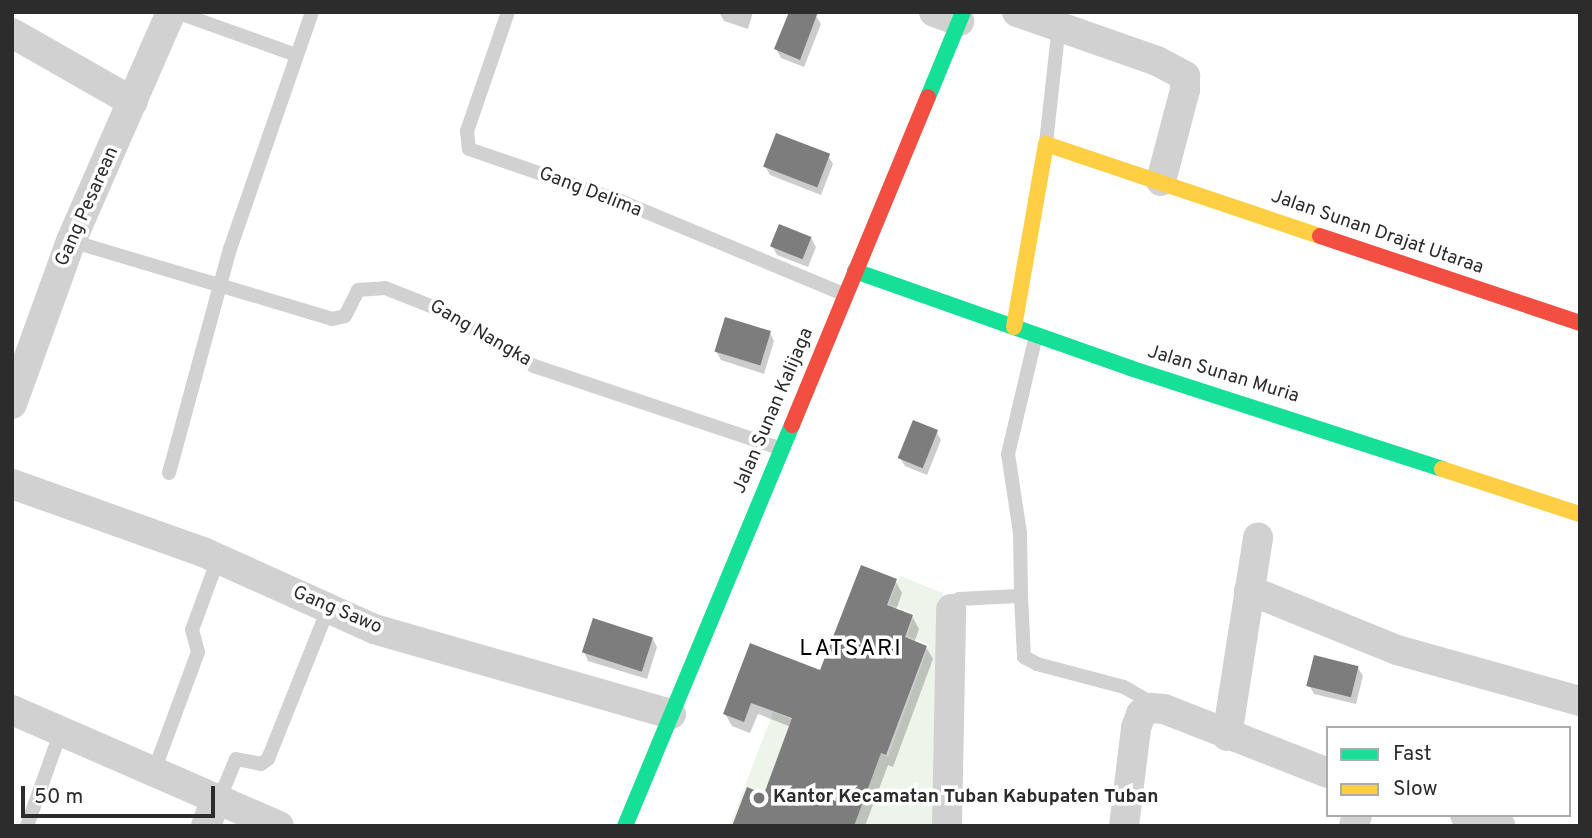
<!DOCTYPE html>
<html>
<head>
<meta charset="utf-8">
<style>
  body { margin:0 }
  #map { position:relative; width:1592px; height:838px; overflow:hidden; background:#fff; font-family:Overpass,sans-serif }
  div>[style] { position:absolute }
  .green>* { inset:0; background:#edf4ea }
  .shadow>* { inset:0; background:#0003 }
  .building>* { inset:0; background:#7d7d7d; transform-origin:0 0 }
  .lane>* { height:14px; margin:-7px; padding:0 7px; transform-origin:7px; border-radius:7px; background:#d1d1d1 }
  .street>* { height:30px; margin:-15px; padding:0 15px; transform-origin:15px; border-radius:15px; background:#d1d1d1 }
  .fast>* { height:16px; margin:-8px; padding:0 8px; transform-origin:8px; border-radius:8px; background:#16e098 }
  .slow>* { height:16px; margin:-8px; padding:0 8px; transform-origin:8px; border-radius:8px; background:#ffcf43 }
  .jam>* { height:16px; margin:-8px; padding:0 8px; transform-origin:8px; border-radius:8px; background:#f24e42 }
  .dots>* { width:19px; height:19px; translate:-50% -50%; box-sizing:border-box; border:4px solid #fff; border-radius:50% }
  span { translate:-50% -50%; white-space:nowrap; text-align:center; line-height:1.15; -webkit-text-stroke:7px #fff; paint-order:stroke }
  .street-label { font-size:19px; color:#2c2c2c }
  .poi-label { font-size:19px; color:#2c2c2c; font-weight:700 }
  .left { translate:0 -50%; text-align:left }
  .quarter-label { font-size:23px; color:#000; letter-spacing:2px }
  .frame { position:absolute; inset:0; border:14px solid #2c2c2c; pointer-events:none }
  .legend { position:absolute; left:1326px; top:726px; width:245px; height:91px; box-sizing:border-box; background:#fff; border:2px solid #ababab; margin:0; padding:9px 12px; list-style:none; font-size:21px; color:#2c2c2c }
  .legend li { display:flex; align-items:center; gap:14px; height:35px }
  .legend b { width:35px; border:2px solid #ababab }
  .scale { position:absolute; left:21px; top:786px; width:194px; height:32px; box-sizing:border-box; border:4px solid #2c2c2c; border-top:0; padding-left:9px; font-size:21px; line-height:24px; white-space:nowrap; color:#2c2c2c; -webkit-text-stroke:5px #fff; paint-order:stroke }
</style>
</head>
<body>
<div id="map">
  <div class="green">
    <div style="clip-path:polygon(900px 576px,943px 593px,940px 826px,730px 826px,773px 712px,888px 757px,929px 645px,907px 636px,915px 614px,889px 604px)"></div>
  </div>
  <div class="shadow">
    <div style="clip-path:polygon(719px 12px,753px 12px,748px 29px,724px 21px)"></div>
    <div style="clip-path:polygon(816px 16px,821px 24px,804px 67px,781px 58px,776px 49px)"></div>
    <div style="clip-path:polygon(828px 156px,833px 164px,821px 195px,770px 175px,765px 166px)"></div>
    <div style="clip-path:polygon(811px 238px,816px 247px,808px 267px,777px 255px,772px 246px)"></div>
    <div style="clip-path:polygon(770px 333px,774px 341px,764px 374px,721px 360px,716px 351px)"></div>
    <div style="clip-path:polygon(936px 431px,941px 440px,927px 475px,905px 466px,900px 458px)"></div>
    <div style="clip-path:polygon(895px 580px,902px 593px,896px 610px,912px 616px,919px 629px,914px 643px,926px 647px,933px 659px,893px 767px,888px 765px,865px 826px,734px 826px,765px 796px,791px 727px,758px 714px,750px 733px,732px 726px,725px 714px,821px 672px)"></div>
    <div style="clip-path:polygon(652px 638px,657px 647px,647px 679px,588px 661px,584px 652px)"></div>
    <div style="clip-path:polygon(1358px 668px,1363px 676px,1356px 704px,1314px 694px,1309px 685px)"></div>
  </div>
  <div class="building">
    <div style="clip-path:polygon(789px 12px,818px 12px,800px 60px,774px 49px)"></div>
    <div style="left:776px;top:133px;width:58px;height:36px;rotate:21deg"></div>
    <div style="left:779px;top:224px;width:35px;height:24px;rotate:22deg"></div>
    <div style="left:725px;top:317px;width:48px;height:36px;rotate:17deg"></div>
    <div style="left:913px;top:420px;width:27px;height:41px;rotate:22deg"></div>
    <div style="clip-path:polygon(861px 565px,897px 579px,887px 605px,913px 615px,905px 637px,927px 646px,886px 755px,881px 753px,854px 826px,732px 826px,747px 787px,764px 794px,792px 718px,751px 703px,744px 722px,723px 714px,750px 643px,820px 670px)"></div>
    <div style="left:593px;top:618px;width:63px;height:36px;rotate:18deg"></div>
    <div style="left:1314px;top:655px;width:46px;height:32px;rotate:14deg"></div>
  </div>
  <div class="lane">
    <div style="left:176px;top:12px;width:127px;rotate:19.7deg"></div>
    <div style="left:508px;top:12px;width:126px;rotate:109deg"></div>
    <div style="left:467px;top:131px;width:18px;rotate:84deg"></div>
    <div style="left:469px;top:149px;width:160px;rotate:19deg"></div>
    <div style="left:620px;top:201px;width:242px;rotate:22.6deg"></div>
    <div style="left:1046px;top:143px;width:118px;rotate:-83.7deg"></div>
    <div style="left:71px;top:241px;width:272px;rotate:16.6deg"></div>
    <div style="left:332px;top:319px;width:13px;rotate:-13deg"></div>
    <div style="left:345px;top:316px;width:29px;rotate:-63deg"></div>
    <div style="left:358px;top:290px;width:27px;rotate:-4deg"></div>
    <div style="left:385px;top:288px;width:60px;rotate:21.4deg"></div>
    <div style="left:441px;top:310px;width:109px;rotate:31.1deg"></div>
    <div style="left:534px;top:366px;width:258px;rotate:18.5deg"></div>
    <div style="left:169px;top:473px;width:232px;rotate:-74.8deg"></div>
    <div style="left:230px;top:249px;width:251px;rotate:-70.9deg"></div>
    <div style="left:1021px;top:596px;width:61px;rotate:87.2deg"></div>
    <div style="left:1024px;top:657px;width:15px;rotate:28deg"></div>
    <div style="left:1037px;top:664px;width:90px;rotate:14.8deg"></div>
    <div style="left:1124px;top:687px;width:38px;rotate:30deg"></div>
    <div style="left:951px;top:609px;width:13px;rotate:-51deg"></div>
    <div style="left:959px;top:599px;width:62px;rotate:-2.8deg"></div>
    <div style="left:1021px;top:596px;width:63px;rotate:-90.9deg"></div>
    <div style="left:1020px;top:533px;width:80px;rotate:-98.6deg"></div>
    <div style="left:1008px;top:454px;width:121px;rotate:-76.7deg"></div>
    <div style="left:154px;top:771px;width:127px;rotate:-69.7deg"></div>
    <div style="left:198px;top:652px;width:23px;rotate:-105deg"></div>
    <div style="left:192px;top:630px;width:76px;rotate:-69.9deg"></div>
    <div style="left:219px;top:800px;width:44px;rotate:-67.5deg"></div>
    <div style="left:236px;top:759px;width:25px;rotate:11deg"></div>
    <div style="left:261px;top:764px;width:9px;rotate:-36deg"></div>
    <div style="left:268px;top:759px;width:162px;rotate:-68.2deg"></div>
    <div style="left:27px;top:826px;width:101px;rotate:-70.3deg"></div>
  </div>
  <div class="street">
    <div style="left:934px;top:12px;width:27px;rotate:20deg"></div>
    <div style="left:1017px;top:12px;width:148px;rotate:19.3deg"></div>
    <div style="left:1157px;top:61px;width:32px;rotate:28deg"></div>
    <div style="left:1185px;top:76px;width:14px;rotate:90deg"></div>
    <div style="left:1185px;top:90px;width:94px;rotate:104.8deg"></div>
    <div style="left:12px;top:33px;width:139px;rotate:29.7deg"></div>
    <div style="left:12px;top:404px;width:173px;rotate:-70.1deg"></div>
    <div style="left:71px;top:241px;width:250px;rotate:-66.4deg"></div>
    <div style="left:12px;top:484px;width:203px;rotate:19.6deg"></div>
    <div style="left:203px;top:552px;width:188px;rotate:24.2deg"></div>
    <div style="left:374px;top:629px;width:309px;rotate:16deg"></div>
    <div style="left:1249px;top:590px;width:160px;rotate:22.1deg"></div>
    <div style="left:1397px;top:650px;width:190px;rotate:15.6deg"></div>
    <div style="left:12px;top:710px;width:291px;rotate:23.5deg"></div>
    <div style="left:1227px;top:736px;width:201px;rotate:-81.1deg"></div>
    <div style="left:1465px;top:815px;width:37px;rotate:17deg"></div>
    <div style="left:206px;top:826px;width:30px;rotate:-70deg"></div>
    <div style="left:947px;top:826px;width:217px;rotate:-88.9deg"></div>
    <div style="left:1124px;top:826px;width:99px;rotate:-83deg"></div>
    <div style="left:1136px;top:728px;width:15px;rotate:-70deg"></div>
    <div style="left:1141px;top:714px;width:11px;rotate:-34deg"></div>
    <div style="left:1150px;top:708px;width:14px;rotate:4deg"></div>
    <div style="left:1164px;top:709px;width:176px;rotate:21.3deg"></div>
    <div style="left:1354px;top:826px;width:11px;rotate:-75deg"></div>
  </div>
  <div class="fast">
    <div style="left:928px;top:97px;width:92px;rotate:-67.6deg"></div>
    <div style="left:855px;top:271px;width:292px;rotate:19.4deg"></div>
    <div style="left:1130px;top:368px;width:328px;rotate:17.9deg"></div>
    <div style="left:625px;top:826px;width:434px;rotate:-67.4deg"></div>
  </div>
  <div class="slow">
    <div style="left:1014px;top:327px;width:186px;rotate:-80.1deg"></div>
    <div style="left:1046px;top:144px;width:289px;rotate:18.6deg"></div>
    <div style="left:1442px;top:469px;width:145px;rotate:18.1deg"></div>
  </div>
  <div class="jam">
    <div style="left:1320px;top:236px;width:274px;rotate:18.5deg"></div>
    <div style="left:792px;top:425px;width:355px;rotate:-67.5deg"></div>
  </div>
  <div class="dots">
    <div style="left:759px;top:798px;background:#767676"></div>
  </div>
  <div class="street-label">
    <span style="left:590px;top:193px;rotate:21deg">Gang Delima</span>
    <span style="left:88px;top:207px;rotate:-66deg">Gang Pesarean</span>
    <span style="left:1377px;top:233px;rotate:19deg">Jalan Sunan Drajat Utaraa</span>
    <span style="left:480px;top:334px;rotate:30deg">Gang Nangka</span>
    <span style="left:1223px;top:375px;rotate:17deg">Jalan Sunan Muria</span>
    <span style="left:774px;top:411px;rotate:-67deg">Jalan Sunan Kalijaga</span>
    <span style="left:337px;top:611px;rotate:23deg">Gang Sawo</span>
  </div>
  <div class="poi-label">
    <span class="left" style="left:773px;top:798px">Kantor Kecamatan Tuban Kabupaten Tuban</span>
  </div>
  <div class="quarter-label">
    <span style="left:851px;top:650px">LATSARI</span>
  </div>
  <div class="frame"></div>
  <ul class="legend">
  <li><b style="height:9px;background:#16e098"></b>Fast</li>
  <li><b style="height:9px;background:#ffcf43"></b>Slow</li>
  </ul>
  <div class="scale">50 m</div>
</div>
</body>
</html>
